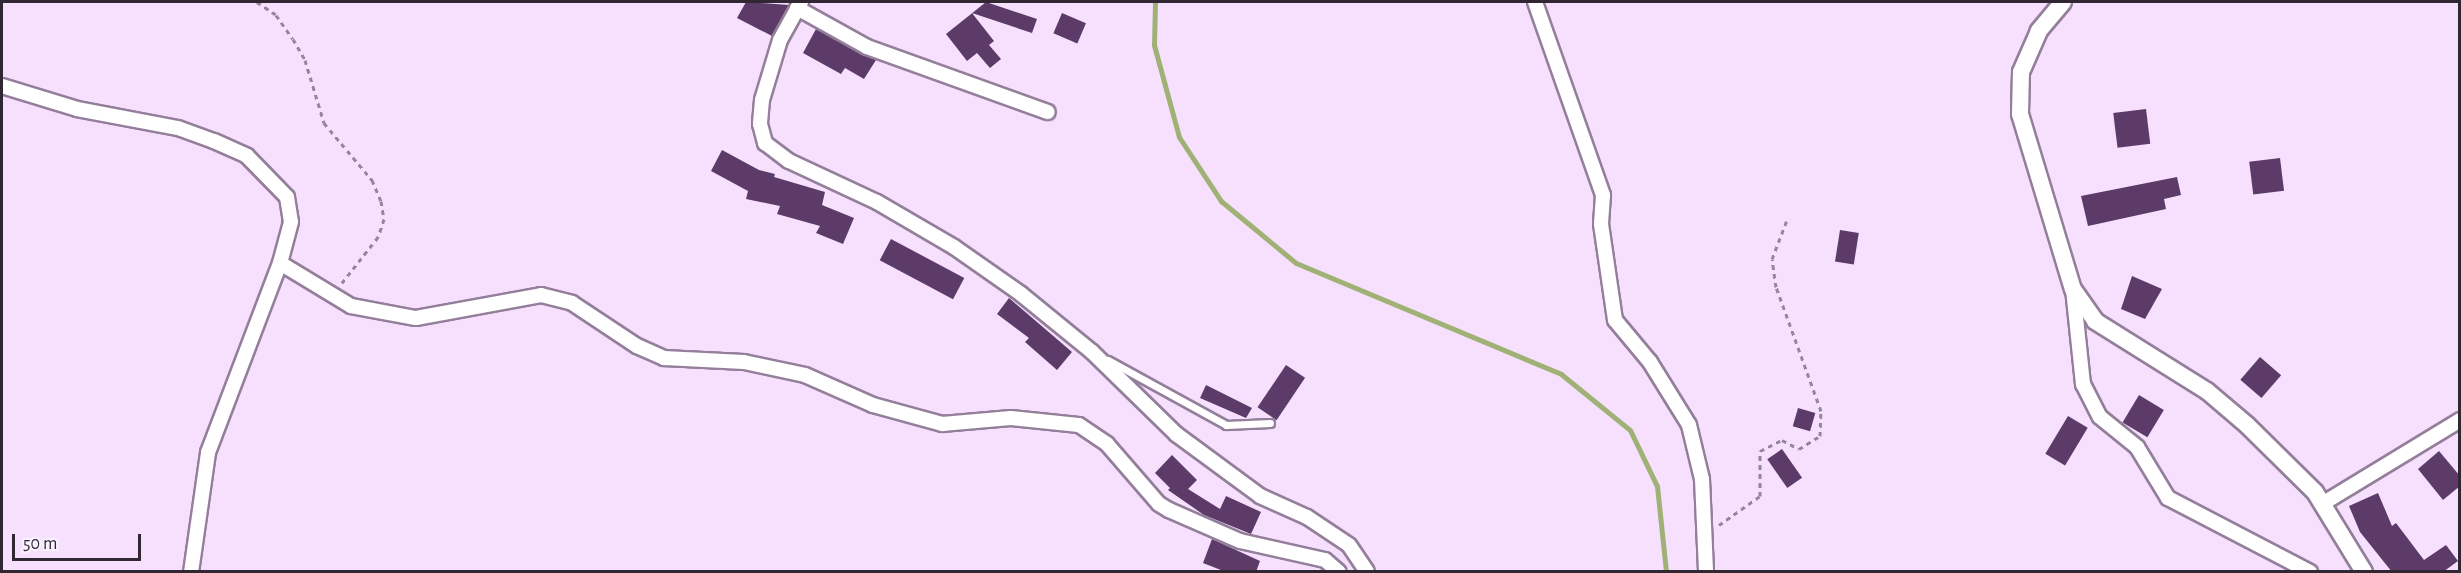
<!DOCTYPE html>
<html>
<head>
<meta charset="utf-8">
<style>
  body { margin:0 }
  #map { position:relative; width:2461px; height:573px; overflow:hidden; background:#f6e0fe; font-family:"Alegreya Sans",sans-serif }
  div>[style] { position:absolute }
  .stream>* { height:5px; margin:-2.5px; padding:0 2.5px; transform-origin:2.5px; border-radius:2.5px; background:#a0b176 }
  .building>* { inset:0; background:#5c3b68; transform-origin:0 0 }
  .path>* { height:3px; margin-top:-1.5px; transform-origin:0; background:repeating-linear-gradient(90deg,#94859a 0 4.5px,transparent 0 9px) }
  .roads { filter:drop-shadow(2px 0 #947f9b) drop-shadow(-2px 0 #947f9b) drop-shadow(0 2px #947f9b) drop-shadow(0 -2px #947f9b) }
  .service>* { height:7px; margin:-3.5px; padding:0 3.5px; transform-origin:3.5px; border-radius:3.5px; background:#fff }
  .minor>* { height:14px; margin:-7px; padding:0 7px; transform-origin:7px; border-radius:7px; background:#fff }
  .tertiary>* { height:16px; margin:-8px; padding:0 8px; transform-origin:8px; border-radius:8px; background:#fff }
  span { translate:-50% -50%; white-space:nowrap; text-align:center; line-height:1.15; -webkit-text-stroke:6px #fbf2ff; paint-order:stroke }
  .frame { position:absolute; inset:0; border:3px solid #302733; pointer-events:none }
  .scale { position:absolute; left:12px; top:534px; width:129px; height:27px; box-sizing:border-box; border:3px solid #302733; border-top:0; padding-left:8px; font-size:18px; line-height:21px; white-space:nowrap; color:#302733; -webkit-text-stroke:4px #fbf2ff; paint-order:stroke }
</style>
</head>
<body>
<div id="map">
  <div class="stream">
    <div style="left:1155px;top:2px;width:43px;rotate:91.3deg"></div>
    <div style="left:1154px;top:45px;width:95px;rotate:74.8deg"></div>
    <div style="left:1179px;top:137px;width:77px;rotate:56.7deg"></div>
    <div style="left:1221px;top:201px;width:97px;rotate:39.6deg"></div>
    <div style="left:1296px;top:263px;width:287px;rotate:22.7deg"></div>
    <div style="left:1561px;top:374px;width:89px;rotate:39.1deg"></div>
    <div style="left:1630px;top:430px;width:62px;rotate:64.3deg"></div>
    <div style="left:1657px;top:486px;width:86px;rotate:84deg"></div>
  </div>
  <div class="building">
    <div style="clip-path:polygon(746px 2px,789px 5px,772px 36px,737px 18px)"></div>
    <div style="clip-path:polygon(986px 2px,1037px 19px,1032px 33px,972px 13px,994px 41px,989px 45px,1001px 59px,990px 68px,977px 53px,967px 61px,946px 34px)"></div>
    <div style="left:1062px;top:13px;width:26px;height:22px;rotate:23deg"></div>
    <div style="clip-path:polygon(816px 29px,876px 60px,864px 79px,845px 68px,841px 74px,803px 53px)"></div>
    <div style="left:2146px;top:109px;width:35px;height:33px;rotate:83deg"></div>
    <div style="clip-path:polygon(722px 150px,759px 170px,775px 174px,774px 177px,825px 192px,822px 205px,854px 218px,843px 244px,816px 233px,820px 226px,777px 214px,780px 206px,746px 199px,748px 191px,711px 171px)"></div>
    <div style="left:2280px;top:158px;width:33px;height:31px;rotate:83deg"></div>
    <div style="clip-path:polygon(2177px 177px,2181px 195px,2164px 199px,2166px 209px,2088px 226px,2081px 196px)"></div>
    <div style="left:1840px;top:230px;width:19px;height:32px;rotate:9deg"></div>
    <div style="left:891px;top:239px;width:83px;height:24px;rotate:28deg"></div>
    <div style="clip-path:polygon(2132px 276px,2162px 289px,2145px 319px,2121px 309px)"></div>
    <div style="clip-path:polygon(1009px 298px,1072px 352px,1057px 370px,1025px 342px,1029px 338px,997px 314px)"></div>
    <div style="left:2260px;top:357px;width:28px;height:30px;rotate:41deg"></div>
    <div style="left:1286px;top:365px;width:23px;height:51px;rotate:34deg"></div>
    <div style="clip-path:polygon(1206px 385px,1252px 408px,1246px 418px,1200px 398px)"></div>
    <div style="left:2139px;top:395px;width:29px;height:32px;rotate:31deg"></div>
    <div style="left:1798px;top:408px;width:18px;height:19px;rotate:16deg"></div>
    <div style="left:2068px;top:416px;width:23px;height:44px;rotate:31deg"></div>
    <div style="left:1782px;top:449px;width:35px;height:18px;rotate:55deg"></div>
    <div style="clip-path:polygon(2439px 451px,2460px 476px,2460px 486px,2443px 500px,2418px 469px)"></div>
    <div style="clip-path:polygon(1172px 455px,1197px 480px,1188px 489px,1220px 509px,1226px 496px,1261px 512px,1251px 534px,1204px 515px,1168px 490px,1170px 488px,1155px 473px)"></div>
    <div style="clip-path:polygon(2378px 493px,2392px 526px,2396px 523px,2424px 560px,2446px 545px,2458px 561px,2443px 572px,2392px 572px,2360px 532px,2349px 506px)"></div>
    <div style="clip-path:polygon(1212px 539px,1260px 561px,1256px 572px,1226px 572px,1203px 563px)"></div>
  </div>
  <div class="path">
    <div style="left:257px;top:2px;width:23px;rotate:34deg"></div>
    <div style="left:276px;top:15px;width:29px;rotate:55deg"></div>
    <div style="left:293px;top:39px;width:24px;rotate:60deg"></div>
    <div style="left:305px;top:60px;width:66px;rotate:73.2deg"></div>
    <div style="left:324px;top:123px;width:75px;rotate:49.9deg"></div>
    <div style="left:372px;top:180px;width:23px;rotate:67deg"></div>
    <div style="left:381px;top:201px;width:18px;rotate:81deg"></div>
    <div style="left:384px;top:219px;width:19px;rotate:108deg"></div>
    <div style="left:378px;top:237px;width:60px;rotate:128.2deg"></div>
    <div style="left:1719px;top:525px;width:50px;rotate:-35.3deg"></div>
    <div style="left:1760px;top:496px;width:45px;rotate:-90deg"></div>
    <div style="left:1760px;top:451px;width:25px;rotate:-27deg"></div>
    <div style="left:1782px;top:440px;width:19px;rotate:28deg"></div>
    <div style="left:1799px;top:449px;width:25px;rotate:-32deg"></div>
    <div style="left:1820px;top:436px;width:25px;rotate:-88deg"></div>
    <div style="left:1821px;top:411px;width:132px;rotate:-109.9deg"></div>
    <div style="left:1776px;top:287px;width:28px;rotate:-98deg"></div>
    <div style="left:1772px;top:259px;width:42px;rotate:-69deg"></div>
  </div>
  <div class="roads">
    <div class="service">
      <div style="left:1108px;top:360px;width:135px;rotate:28.8deg"></div>
      <div style="left:1226px;top:425px;width:44px;rotate:-2.6deg"></div>
    </div>
    <div class="minor">
      <div style="left:801px;top:2px;width:43px;rotate:118.9deg"></div>
      <div style="left:780px;top:40px;width:63px;rotate:106.7deg"></div>
      <div style="left:762px;top:100px;width:24px;rotate:95deg"></div>
      <div style="left:760px;top:124px;width:20px;rotate:75deg"></div>
      <div style="left:765px;top:143px;width:30px;rotate:37deg"></div>
      <div style="left:789px;top:161px;width:97px;rotate:25deg"></div>
      <div style="left:877px;top:202px;width:89px;rotate:30.3deg"></div>
      <div style="left:954px;top:247px;width:82px;rotate:35deg"></div>
      <div style="left:1021px;top:294px;width:92px;rotate:39.2deg"></div>
      <div style="left:1092px;top:352px;width:117px;rotate:44.3deg"></div>
      <div style="left:1176px;top:434px;width:104px;rotate:36.4deg"></div>
      <div style="left:1260px;top:496px;width:51px;rotate:24.1deg"></div>
      <div style="left:1307px;top:517px;width:50px;rotate:33.7deg"></div>
      <div style="left:1349px;top:545px;width:32px;rotate:56deg"></div>
      <div style="left:1535px;top:2px;width:205px;rotate:70.6deg"></div>
      <div style="left:1603px;top:195px;width:29px;rotate:94deg"></div>
      <div style="left:1601px;top:224px;width:97px;rotate:81.7deg"></div>
      <div style="left:1615px;top:320px;width:55px;rotate:50.2deg"></div>
      <div style="left:1650px;top:362px;width:74px;rotate:58.2deg"></div>
      <div style="left:1689px;top:425px;width:56px;rotate:76.5deg"></div>
      <div style="left:1702px;top:479px;width:93px;rotate:87.5deg"></div>
      <div style="left:797px;top:8px;width:80px;rotate:29.1deg"></div>
      <div style="left:867px;top:47px;width:192px;rotate:19.8deg"></div>
      <div style="left:2px;top:86px;width:78px;rotate:17deg"></div>
      <div style="left:77px;top:109px;width:103px;rotate:10.7deg"></div>
      <div style="left:178px;top:128px;width:38px;rotate:20deg"></div>
      <div style="left:214px;top:141px;width:36px;rotate:24deg"></div>
      <div style="left:247px;top:156px;width:57px;rotate:45.7deg"></div>
      <div style="left:287px;top:197px;width:25px;rotate:81deg"></div>
      <div style="left:291px;top:222px;width:42px;rotate:105deg"></div>
      <div style="left:280px;top:263px;width:203px;rotate:110.8deg"></div>
      <div style="left:208px;top:453px;width:120px;rotate:98.1deg"></div>
      <div style="left:280px;top:263px;width:83px;rotate:31.2deg"></div>
      <div style="left:351px;top:306px;width:66px;rotate:10.5deg"></div>
      <div style="left:416px;top:318px;width:127px;rotate:-10.4deg"></div>
      <div style="left:541px;top:295px;width:32px;rotate:14deg"></div>
      <div style="left:572px;top:303px;width:78px;rotate:33.5deg"></div>
      <div style="left:637px;top:346px;width:30px;rotate:24deg"></div>
      <div style="left:664px;top:358px;width:80px;rotate:2.9deg"></div>
      <div style="left:744px;top:362px;width:62px;rotate:12deg"></div>
      <div style="left:805px;top:375px;width:74px;rotate:23.8deg"></div>
      <div style="left:873px;top:405px;width:72px;rotate:15.4deg"></div>
      <div style="left:942px;top:424px;width:69px;rotate:-5deg"></div>
      <div style="left:1011px;top:418px;width:68px;rotate:5.9deg"></div>
      <div style="left:1079px;top:425px;width:34px;rotate:34deg"></div>
      <div style="left:1107px;top:444px;width:79px;rotate:49.1deg"></div>
      <div style="left:1159px;top:504px;width:12px;rotate:31deg"></div>
      <div style="left:1169px;top:510px;width:77px;rotate:23.6deg"></div>
      <div style="left:1240px;top:541px;width:87px;rotate:12.6deg"></div>
      <div style="left:1325px;top:560px;width:18px;rotate:41deg"></div>
      <div style="left:2073px;top:289px;width:96px;rotate:84deg"></div>
      <div style="left:2083px;top:384px;width:37px;rotate:63deg"></div>
      <div style="left:2100px;top:417px;width:48px;rotate:39deg"></div>
      <div style="left:2137px;top:447px;width:60px;rotate:58.7deg"></div>
      <div style="left:2168px;top:498px;width:160px;rotate:27.5deg"></div>
      <div style="left:2322px;top:504px;width:162px;rotate:-31.3deg"></div>
    </div>
    <div class="tertiary">
      <div style="left:2063px;top:2px;width:38px;rotate:130deg"></div>
      <div style="left:2039px;top:31px;width:45px;rotate:113.7deg"></div>
      <div style="left:2021px;top:72px;width:42px;rotate:91.4deg"></div>
      <div style="left:2020px;top:114px;width:183px;rotate:73.2deg"></div>
      <div style="left:2073px;top:289px;width:39px;rotate:55deg"></div>
      <div style="left:2095px;top:321px;width:132px;rotate:32deg"></div>
      <div style="left:2207px;top:391px;width:52px;rotate:40.4deg"></div>
      <div style="left:2247px;top:425px;width:95px;rotate:44.6deg"></div>
      <div style="left:2315px;top:492px;width:94px;rotate:58.5deg"></div>
    </div>
  </div>
  <div class="frame"></div>
  <div class="scale">50 m</div>
</div>
</body>
</html>
